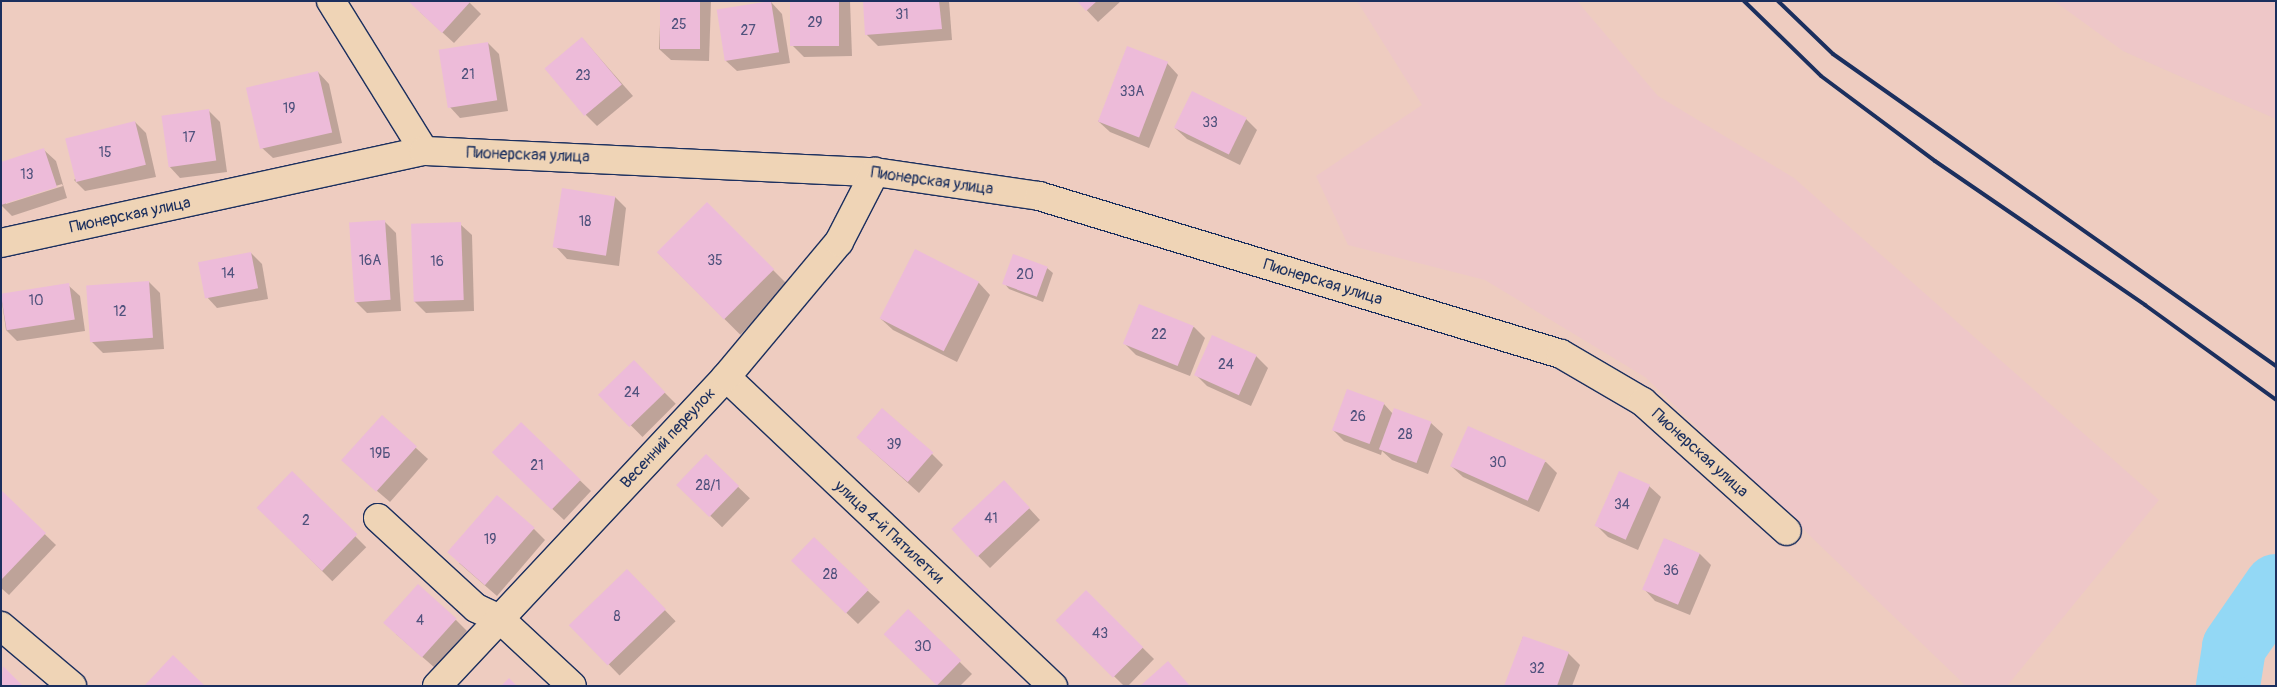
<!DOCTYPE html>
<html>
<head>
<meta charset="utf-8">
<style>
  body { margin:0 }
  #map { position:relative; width:2277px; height:687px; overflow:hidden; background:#eeccc0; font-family:Pangolin,sans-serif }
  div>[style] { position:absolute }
  .built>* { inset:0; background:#eec7c8 }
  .shadow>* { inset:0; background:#0003; transform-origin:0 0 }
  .river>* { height:64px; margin:-32px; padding:0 32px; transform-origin:32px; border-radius:32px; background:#93d8f5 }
  .building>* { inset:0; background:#edbbd9; transform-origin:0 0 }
  .roads { filter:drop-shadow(1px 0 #1b2f5e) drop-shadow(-1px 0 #1b2f5e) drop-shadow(0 1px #1b2f5e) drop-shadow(0 -1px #1b2f5e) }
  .minor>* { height:28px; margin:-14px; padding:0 14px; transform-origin:14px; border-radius:14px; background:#efd4b6 }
  .rail>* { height:4px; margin:-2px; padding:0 2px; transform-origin:2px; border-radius:2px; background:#1b2f5e }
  span { translate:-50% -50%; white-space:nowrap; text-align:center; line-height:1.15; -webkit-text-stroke:4px #efd4b6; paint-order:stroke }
  .number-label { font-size:14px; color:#50527d }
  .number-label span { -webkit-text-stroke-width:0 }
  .street-label { font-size:16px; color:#1b2f5e }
  .frame { position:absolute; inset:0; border:2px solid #1b2f5e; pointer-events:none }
</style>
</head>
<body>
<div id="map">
  <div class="built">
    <div style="clip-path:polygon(1357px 1px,1577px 1px,1658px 96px,1794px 178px,2159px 500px,2007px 686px,1966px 686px,1645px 377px,1485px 280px,1348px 245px,1316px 176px,1422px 105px)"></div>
    <div style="clip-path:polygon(2054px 1px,2276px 1px,2276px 119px,2123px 51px)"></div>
  </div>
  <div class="shadow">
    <div style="clip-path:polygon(468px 1px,481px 14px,454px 43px,420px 12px)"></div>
    <div style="clip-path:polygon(661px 1px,711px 1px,709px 61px,671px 60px,659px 49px)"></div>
    <div style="clip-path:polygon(791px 1px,850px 1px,852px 56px,804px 57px,793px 46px)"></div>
    <div style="clip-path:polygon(864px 1px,949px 1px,952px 40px,878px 46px,867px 35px)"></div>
    <div style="clip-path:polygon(1078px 1px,1121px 1px,1098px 22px)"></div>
    <div style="clip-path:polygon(771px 2px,782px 14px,790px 63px,737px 71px,725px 60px)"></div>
    <div style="clip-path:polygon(582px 38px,633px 96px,597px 126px,586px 115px)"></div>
    <div style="clip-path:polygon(488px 43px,499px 54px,508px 111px,460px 118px,449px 106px)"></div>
    <div style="clip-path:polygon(1167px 63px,1178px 75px,1149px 148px,1110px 132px,1098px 121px)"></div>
    <div style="clip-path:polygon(318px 72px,329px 84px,342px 143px,273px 158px,261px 147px,248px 88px)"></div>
    <div style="clip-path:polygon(209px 111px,220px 122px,227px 172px,180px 178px,169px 166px)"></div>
    <div style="clip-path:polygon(1246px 119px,1257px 130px,1240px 165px,1187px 139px,1175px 128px)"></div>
    <div style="clip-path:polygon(135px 122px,146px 133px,156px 177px,85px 191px,74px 180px)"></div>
    <div style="clip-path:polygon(evenodd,44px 150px,56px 161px,67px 198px,12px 216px,1px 205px,44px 150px,62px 184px,63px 186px,6px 204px,6px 202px,62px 184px)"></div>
    <div style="clip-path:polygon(615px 197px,626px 208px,619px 266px,567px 259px,556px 247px)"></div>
    <div style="left:707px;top:204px;width:116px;height:69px;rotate:45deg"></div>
    <div style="clip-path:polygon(384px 221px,396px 233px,401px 311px,367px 313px,356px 302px)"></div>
    <div style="clip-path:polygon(460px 224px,472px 235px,474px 311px,426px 313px,414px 301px)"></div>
    <div style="clip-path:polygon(915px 251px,979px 283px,990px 295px,957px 362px,893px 330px,881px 319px)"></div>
    <div style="clip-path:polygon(251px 253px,262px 264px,268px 299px,217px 308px,206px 296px)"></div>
    <div style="clip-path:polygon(1047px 268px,1053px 273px,1043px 302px,1009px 289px,1004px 283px)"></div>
    <div style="clip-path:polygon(149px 282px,160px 293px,164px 349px,103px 353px,92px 342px)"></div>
    <div style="clip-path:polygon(68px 285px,80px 296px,85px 331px,17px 341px,6px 330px,1px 295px)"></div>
    <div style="clip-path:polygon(1194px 327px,1205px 338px,1190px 376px,1136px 355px,1125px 344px)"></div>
    <div style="clip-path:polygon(1213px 337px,1256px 356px,1268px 368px,1251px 406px,1207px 386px,1196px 375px)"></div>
    <div style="left:634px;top:362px;width:59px;height:47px;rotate:45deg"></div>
    <div style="clip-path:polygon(1384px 404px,1393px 414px,1431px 423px,1443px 434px,1428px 474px,1392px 460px,1382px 451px,1381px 455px,1344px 441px,1333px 430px)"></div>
    <div style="clip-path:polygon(382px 417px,428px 459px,390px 502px,355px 472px)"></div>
    <div style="clip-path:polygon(521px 424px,591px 491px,564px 520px,505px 464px)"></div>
    <div style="clip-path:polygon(869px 448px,932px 454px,943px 465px,919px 493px)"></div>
    <div style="left:706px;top:456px;width:61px;height:40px;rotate:44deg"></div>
    <div style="clip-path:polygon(1546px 462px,1557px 473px,1539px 512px,1463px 477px,1451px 466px)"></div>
    <div style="left:292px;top:473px;width:105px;height:48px;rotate:45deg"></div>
    <div style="clip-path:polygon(1649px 486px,1661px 497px,1638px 550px,1608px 537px,1596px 525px)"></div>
    <div style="clip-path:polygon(1px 492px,56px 545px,9px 595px,1px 588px)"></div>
    <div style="clip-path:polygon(1015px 493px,1040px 520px,990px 568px,953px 530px)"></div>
    <div style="clip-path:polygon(534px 529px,545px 540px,497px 596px,459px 563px)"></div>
    <div style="clip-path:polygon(1665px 539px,1700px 554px,1711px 565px,1690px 615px,1655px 601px,1644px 589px)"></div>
    <div style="left:627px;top:571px;width:70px;height:78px;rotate:46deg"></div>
    <div style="clip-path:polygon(804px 572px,868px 591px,880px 602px,858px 624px)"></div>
    <div style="clip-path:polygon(1086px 592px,1154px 659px,1128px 686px,1124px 686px,1058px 621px)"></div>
    <div style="clip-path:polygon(908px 611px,972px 674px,960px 686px,938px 686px,886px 634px)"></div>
    <div style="clip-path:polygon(456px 620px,467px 631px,435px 668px,396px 634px)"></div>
    <div style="clip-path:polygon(1523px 637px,1568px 653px,1580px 665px,1572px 686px,1506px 686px)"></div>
  </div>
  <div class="river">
    <div style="left:2228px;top:686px;width:39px;rotate:-81deg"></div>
    <div style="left:2234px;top:647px;width:74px;rotate:-55.5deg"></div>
  </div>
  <div class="building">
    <div style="clip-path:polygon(408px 1px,471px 1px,442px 33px)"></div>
    <div style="left:660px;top:1px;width:40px;height:48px"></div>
    <div style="left:771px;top:1px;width:52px;height:55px;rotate:81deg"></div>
    <div style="left:790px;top:1px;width:49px;height:45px"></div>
    <div style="clip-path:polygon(863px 1px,939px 1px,942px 29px,865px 35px)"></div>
    <div style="clip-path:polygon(1077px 1px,1097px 1px,1086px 11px)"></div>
    <div style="left:582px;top:37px;width:62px;height:49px;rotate:50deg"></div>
    <div style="left:488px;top:42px;width:59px;height:50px;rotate:81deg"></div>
    <div style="left:1127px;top:46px;width:44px;height:81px;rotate:21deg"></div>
    <div style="left:318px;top:71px;width:63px;height:74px;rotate:77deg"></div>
    <div style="left:1192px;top:91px;width:61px;height:41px;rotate:26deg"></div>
    <div style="left:209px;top:109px;width:52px;height:48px;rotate:82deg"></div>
    <div style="left:135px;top:121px;width:45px;height:72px;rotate:76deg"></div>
    <div style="clip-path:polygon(44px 148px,57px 187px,1px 205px,1px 162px)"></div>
    <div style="left:562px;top:188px;width:54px;height:60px;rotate:9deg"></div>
    <div style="left:707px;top:202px;width:95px;height:71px;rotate:45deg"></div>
    <div style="left:385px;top:220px;width:80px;height:36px;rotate:86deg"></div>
    <div style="left:461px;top:222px;width:78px;height:50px;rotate:88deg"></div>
    <div style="left:915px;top:249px;width:72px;height:78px;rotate:27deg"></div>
    <div style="left:251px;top:252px;width:37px;height:54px;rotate:79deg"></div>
    <div style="left:1013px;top:254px;width:37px;height:32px;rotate:20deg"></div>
    <div style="left:149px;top:281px;width:57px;height:63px;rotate:86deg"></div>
    <div style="left:69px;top:283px;width:37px;height:69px;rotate:81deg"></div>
    <div style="left:1139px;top:304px;width:59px;height:43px;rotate:22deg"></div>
    <div style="left:1212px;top:335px;width:49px;height:44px;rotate:24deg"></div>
    <div style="left:634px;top:360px;width:45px;height:50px;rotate:46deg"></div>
    <div style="left:1347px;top:389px;width:40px;height:44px;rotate:20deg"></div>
    <div style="left:882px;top:408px;width:68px;height:39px;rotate:41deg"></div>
    <div style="left:1394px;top:408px;width:40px;height:44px;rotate:20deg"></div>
    <div style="left:382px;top:415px;width:47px;height:61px;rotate:42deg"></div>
    <div style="left:521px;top:422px;width:83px;height:42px;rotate:44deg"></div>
    <div style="left:1468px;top:426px;width:85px;height:44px;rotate:24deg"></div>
    <div style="left:706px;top:454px;width:46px;height:43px;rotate:44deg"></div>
    <div style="left:292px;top:471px;width:91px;height:51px;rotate:44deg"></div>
    <div style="left:1619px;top:471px;width:34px;height:60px;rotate:24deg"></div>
    <div style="left:1004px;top:480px;width:38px;height:72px;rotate:47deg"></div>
    <div style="clip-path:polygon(1px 490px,46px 533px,1px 580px)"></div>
    <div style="left:497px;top:495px;width:50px;height:76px;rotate:41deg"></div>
    <div style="left:814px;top:537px;width:76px;height:33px;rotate:44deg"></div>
    <div style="left:1664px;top:538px;width:39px;height:56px;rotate:23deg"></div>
    <div style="left:627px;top:569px;width:56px;height:81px;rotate:46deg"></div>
    <div style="left:418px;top:584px;width:52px;height:52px;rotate:42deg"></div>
    <div style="left:1086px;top:590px;width:81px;height:43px;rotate:45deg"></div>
    <div style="left:908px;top:609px;width:74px;height:35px;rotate:44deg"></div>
    <div style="clip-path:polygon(1523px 636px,1569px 652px,1557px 686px,1504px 686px)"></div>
    <div style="clip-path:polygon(173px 655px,205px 686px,144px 686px)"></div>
    <div style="clip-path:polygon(1168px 661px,1190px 686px,1140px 686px)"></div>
    <div style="clip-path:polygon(3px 666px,23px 686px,1px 686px)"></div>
    <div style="clip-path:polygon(509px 678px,517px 686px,501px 686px)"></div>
  </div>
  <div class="roads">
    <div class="minor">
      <div style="left:331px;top:1px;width:176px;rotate:58.2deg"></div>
      <div style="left:1px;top:243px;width:433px;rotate:-12.3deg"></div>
      <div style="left:424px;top:151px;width:451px;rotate:2.7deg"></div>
      <div style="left:875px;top:172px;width:166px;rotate:8.3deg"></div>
      <div style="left:1039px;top:196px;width:545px;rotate:16.84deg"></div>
      <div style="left:1561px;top:354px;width:95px;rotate:30.3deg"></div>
      <div style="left:1643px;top:402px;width:193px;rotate:41.9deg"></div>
      <div style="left:726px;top:377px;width:450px;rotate:43.4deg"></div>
      <div style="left:378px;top:518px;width:133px;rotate:42.6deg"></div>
      <div style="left:476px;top:608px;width:26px;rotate:25deg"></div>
      <div style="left:500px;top:619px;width:98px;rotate:42.9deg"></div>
      <div style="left:1px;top:626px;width:93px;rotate:40.2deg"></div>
      <div style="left:437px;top:686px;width:423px;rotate:-46.9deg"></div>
      <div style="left:726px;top:377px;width:176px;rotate:-50.1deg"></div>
      <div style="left:839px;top:242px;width:79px;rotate:-62.8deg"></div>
    </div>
  </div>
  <div class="rail">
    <div style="left:1744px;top:1px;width:107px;rotate:44.2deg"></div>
    <div style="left:1821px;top:76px;width:142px;rotate:36.7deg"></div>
    <div style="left:1935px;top:161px;width:255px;rotate:34.4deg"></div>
    <div style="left:2145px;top:305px;width:162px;rotate:35.9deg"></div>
    <div style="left:1778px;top:1px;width:76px;rotate:43.9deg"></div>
    <div style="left:1833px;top:54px;width:542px;rotate:35.16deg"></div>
  </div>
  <div class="number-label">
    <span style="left:902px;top:15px">31</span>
    <span style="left:815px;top:23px">29</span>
    <span style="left:679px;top:25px">25</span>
    <span style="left:748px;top:31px">27</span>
    <span style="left:468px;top:75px">21</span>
    <span style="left:583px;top:76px">23</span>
    <span style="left:1132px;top:92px">33А</span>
    <span style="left:289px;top:109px">19</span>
    <span style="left:1210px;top:123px">33</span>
    <span style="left:189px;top:138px">17</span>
    <span style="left:105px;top:153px">15</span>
    <span style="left:27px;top:175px">13</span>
    <span style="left:585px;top:222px">18</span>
    <span style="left:370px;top:261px">16А</span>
    <span style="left:715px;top:261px">35</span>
    <span style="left:437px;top:262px">16</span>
    <span style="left:228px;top:274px">14</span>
    <span style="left:1025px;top:275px">20</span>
    <span style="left:36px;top:301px">10</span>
    <span style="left:120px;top:312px">12</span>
    <span style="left:1159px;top:335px">22</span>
    <span style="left:1226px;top:365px">24</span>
    <span style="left:632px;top:393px">24</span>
    <span style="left:1358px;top:417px">26</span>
    <span style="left:1405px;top:435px">28</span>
    <span style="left:894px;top:445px">39</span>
    <span style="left:380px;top:454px">19Б</span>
    <span style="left:1498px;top:463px">30</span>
    <span style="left:537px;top:466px">21</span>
    <span style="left:708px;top:486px">28/1</span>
    <span style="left:1622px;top:505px">34</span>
    <span style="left:991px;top:519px">41</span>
    <span style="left:306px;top:521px">2</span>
    <span style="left:490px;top:540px">19</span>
    <span style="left:1671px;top:571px">36</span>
    <span style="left:830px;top:575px">28</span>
    <span style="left:617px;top:617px">8</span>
    <span style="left:420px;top:621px">4</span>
    <span style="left:1100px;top:634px">43</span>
    <span style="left:923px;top:647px">30</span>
    <span style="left:1537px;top:669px">32</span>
  </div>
  <div class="street-label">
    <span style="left:528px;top:155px;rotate:2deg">Пионерская улица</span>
    <span style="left:932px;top:181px;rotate:8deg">Пионерская улица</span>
    <span style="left:130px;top:215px;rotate:-12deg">Пионерская улица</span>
    <span style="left:1323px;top:282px;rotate:17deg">Пионерская улица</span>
    <span style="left:668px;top:438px;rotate:-47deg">Весенний переулок</span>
    <span style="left:1700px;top:453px;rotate:42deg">Пионерская улица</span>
    <span style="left:889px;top:532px;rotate:43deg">улица 4-й Пятилетки</span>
  </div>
  <div class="frame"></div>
</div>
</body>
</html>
